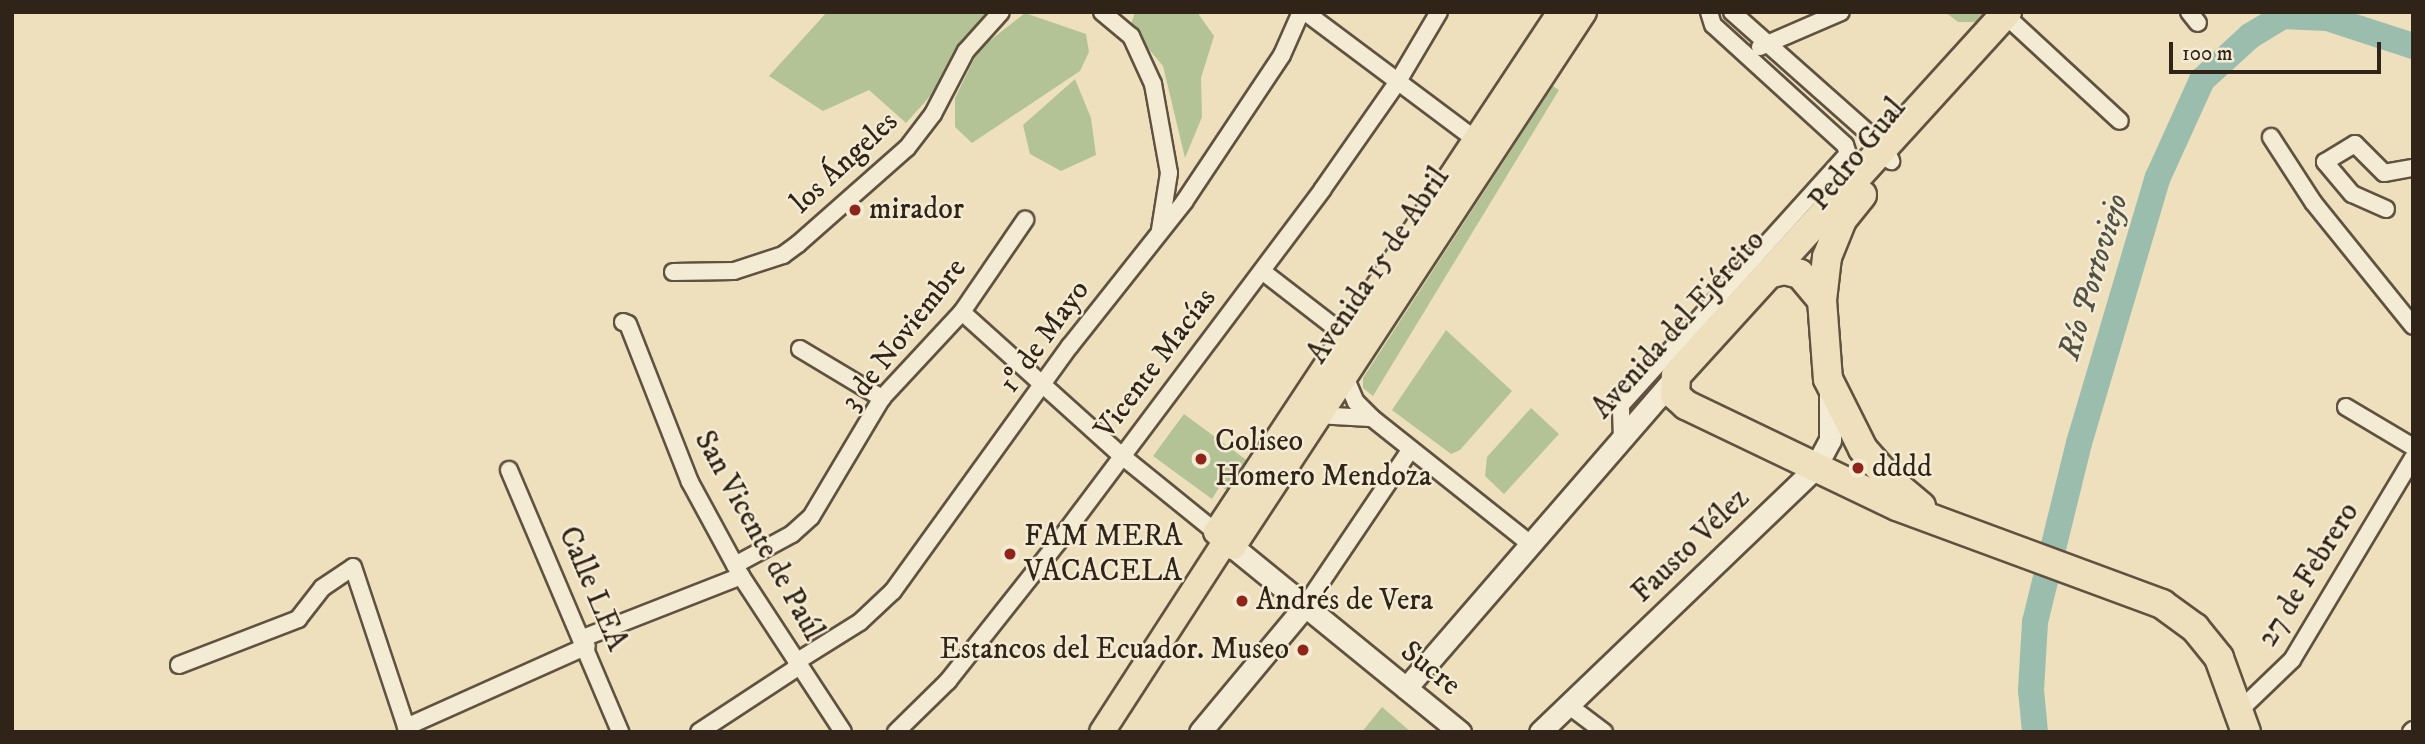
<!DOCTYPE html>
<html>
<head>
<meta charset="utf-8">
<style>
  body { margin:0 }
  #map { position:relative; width:2425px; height:744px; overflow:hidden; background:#eee0bd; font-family:"IM FELL DW Pica",serif }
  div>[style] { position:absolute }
  .green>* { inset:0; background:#b3c395 }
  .river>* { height:26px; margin:-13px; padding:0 13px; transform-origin:13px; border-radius:13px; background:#9abdae }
  .roads { filter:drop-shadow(2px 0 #605240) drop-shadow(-2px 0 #605240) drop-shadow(0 2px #605240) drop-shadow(0 -2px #605240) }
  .street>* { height:16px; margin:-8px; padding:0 8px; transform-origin:8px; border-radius:8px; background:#f4ebd4 }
  .secondary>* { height:21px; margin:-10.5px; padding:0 10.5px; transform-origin:10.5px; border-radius:10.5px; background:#f4ebd4 }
  .primary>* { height:24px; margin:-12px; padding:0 12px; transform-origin:12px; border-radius:12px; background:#eee0bd }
  .highway>* { height:28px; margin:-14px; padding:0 14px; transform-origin:14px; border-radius:14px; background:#eee0bd }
  .dots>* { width:19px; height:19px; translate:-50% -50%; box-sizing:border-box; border:4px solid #f4ebd4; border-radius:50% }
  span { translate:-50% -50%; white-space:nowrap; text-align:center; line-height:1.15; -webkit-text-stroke:5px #f4ebd4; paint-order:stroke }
  .street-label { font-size:30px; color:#302317 }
  .poi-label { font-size:30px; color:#302317 }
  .left { translate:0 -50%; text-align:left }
  .right { translate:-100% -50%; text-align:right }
  .water-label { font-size:32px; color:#505144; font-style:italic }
  .frame { position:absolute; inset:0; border:14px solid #302317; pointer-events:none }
  .scale { position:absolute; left:2169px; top:42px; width:212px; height:32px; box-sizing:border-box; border:4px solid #302317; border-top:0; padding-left:9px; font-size:21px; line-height:24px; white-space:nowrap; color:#302317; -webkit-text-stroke:5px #f4ebd4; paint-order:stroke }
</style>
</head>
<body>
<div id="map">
  <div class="green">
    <div style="clip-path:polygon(827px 12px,1006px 12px,906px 123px,869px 90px,823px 111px,769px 76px)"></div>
    <div style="clip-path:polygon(1135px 12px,1197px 12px,1214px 36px,1201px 78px,1202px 117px,1185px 158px,1163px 66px,1130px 27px)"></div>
    <div style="clip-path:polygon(1945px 12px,1990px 12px,1981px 22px,1958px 22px)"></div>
    <div style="clip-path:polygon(1025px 13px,1086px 34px,1089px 52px,1080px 71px,972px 143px,955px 127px,955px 98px,979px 49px)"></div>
    <div style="clip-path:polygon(1075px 79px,1091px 118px,1096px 155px,1061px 171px,1030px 154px,1023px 125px)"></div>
    <div style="clip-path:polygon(1553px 86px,1559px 90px,1373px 396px,1363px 388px,1363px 378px)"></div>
    <div style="clip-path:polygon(1446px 330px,1512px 391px,1460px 450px,1451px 454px,1392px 410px)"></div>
    <div style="clip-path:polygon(1531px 408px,1559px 434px,1504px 494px,1485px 476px,1487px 457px)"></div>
    <div style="clip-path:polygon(1184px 414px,1249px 462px,1230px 492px,1220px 486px,1212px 499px,1153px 456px)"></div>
    <div style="clip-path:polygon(1382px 707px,1411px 732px,1362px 732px)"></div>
  </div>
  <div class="river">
    <div style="left:2035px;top:732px;width:42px;rotate:-95.4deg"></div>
    <div style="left:2031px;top:690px;width:68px;rotate:-86.6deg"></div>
    <div style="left:2035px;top:622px;width:184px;rotate:-76.2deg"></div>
    <div style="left:2079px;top:443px;width:277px;rotate:-73.5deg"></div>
    <div style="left:2158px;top:177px;width:107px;rotate:-65.6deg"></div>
    <div style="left:2202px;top:80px;width:65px;rotate:-42.5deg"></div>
    <div style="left:2250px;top:36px;width:39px;rotate:-31deg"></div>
    <div style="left:2283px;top:16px;width:44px;rotate:2.6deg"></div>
    <div style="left:2327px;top:18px;width:90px;rotate:18deg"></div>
  </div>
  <div class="roads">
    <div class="street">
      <div style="left:1102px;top:12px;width:38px;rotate:40deg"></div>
      <div style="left:1131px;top:36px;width:53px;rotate:65.4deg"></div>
      <div style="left:1153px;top:84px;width:90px;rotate:79.8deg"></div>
      <div style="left:1169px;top:173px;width:58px;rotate:99deg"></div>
      <div style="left:1305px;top:12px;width:214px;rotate:36.8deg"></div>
      <div style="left:1732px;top:12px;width:203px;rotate:41.6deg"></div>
      <div style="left:1884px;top:147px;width:16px;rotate:63deg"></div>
      <div style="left:2189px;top:12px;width:14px;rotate:51deg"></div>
      <div style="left:2005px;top:15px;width:156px;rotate:42.7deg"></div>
      <div style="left:1760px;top:47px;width:88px;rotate:-23.4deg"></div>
      <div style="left:2271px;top:137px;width:77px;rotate:57.1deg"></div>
      <div style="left:2313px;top:202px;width:159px;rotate:51.1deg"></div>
      <div style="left:2386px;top:209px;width:37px;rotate:-156deg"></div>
      <div style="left:2352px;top:194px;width:42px;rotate:-130.2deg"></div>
      <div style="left:2325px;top:162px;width:35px;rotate:-31deg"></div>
      <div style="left:2355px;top:144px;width:41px;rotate:45deg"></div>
      <div style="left:2384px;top:173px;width:29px;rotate:-10deg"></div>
      <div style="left:1262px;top:271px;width:106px;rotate:37.7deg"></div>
      <div style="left:1346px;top:336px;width:7px;rotate:106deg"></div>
      <div style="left:673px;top:272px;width:61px;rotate:-0.9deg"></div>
      <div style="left:734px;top:271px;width:52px;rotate:-18.1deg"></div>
      <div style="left:783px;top:255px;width:19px;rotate:-36deg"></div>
      <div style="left:798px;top:244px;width:145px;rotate:-41.4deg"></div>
      <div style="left:907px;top:148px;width:43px;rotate:-52.6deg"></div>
      <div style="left:933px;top:114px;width:71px;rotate:-62.4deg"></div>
      <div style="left:966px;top:51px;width:52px;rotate:-48.1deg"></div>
      <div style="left:962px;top:312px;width:215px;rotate:42deg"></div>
      <div style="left:1122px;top:456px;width:121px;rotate:39deg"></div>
      <div style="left:623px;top:322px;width:5px;rotate:22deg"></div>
      <div style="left:628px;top:324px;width:170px;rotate:68.6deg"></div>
      <div style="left:690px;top:482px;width:107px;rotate:61.5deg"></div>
      <div style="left:741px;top:576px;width:186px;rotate:56.8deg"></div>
      <div style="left:800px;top:349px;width:96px;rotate:30.9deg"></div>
      <div style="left:1343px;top:372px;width:33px;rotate:67deg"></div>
      <div style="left:1356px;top:402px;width:23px;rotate:45deg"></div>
      <div style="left:1372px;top:418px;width:201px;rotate:38.5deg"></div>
      <div style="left:2346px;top:407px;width:78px;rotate:30.8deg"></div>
      <div style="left:1316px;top:415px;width:54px;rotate:3.2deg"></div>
      <div style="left:1622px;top:439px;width:34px;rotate:-92deg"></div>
      <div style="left:1621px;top:405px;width:338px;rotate:-47.9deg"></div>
      <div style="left:1848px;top:154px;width:9px;rotate:-108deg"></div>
      <div style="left:1845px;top:145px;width:178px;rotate:-137.7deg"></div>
      <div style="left:1713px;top:25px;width:14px;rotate:-107deg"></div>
      <div style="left:509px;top:470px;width:285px;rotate:67deg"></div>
      <div style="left:735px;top:565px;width:65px;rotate:-28.5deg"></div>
      <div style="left:792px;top:534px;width:25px;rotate:-42deg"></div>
      <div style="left:811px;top:517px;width:139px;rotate:-59.2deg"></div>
      <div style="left:882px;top:398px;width:117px;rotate:-47.1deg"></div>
      <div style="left:962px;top:312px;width:112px;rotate:-55.6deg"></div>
      <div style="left:1305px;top:606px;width:189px;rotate:-56deg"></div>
      <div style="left:583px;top:638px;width:170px;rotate:-21.4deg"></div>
      <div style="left:796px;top:662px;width:75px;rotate:-32deg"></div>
      <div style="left:860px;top:622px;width:45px;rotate:-43.2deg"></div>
      <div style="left:893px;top:591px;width:302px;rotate:-54.2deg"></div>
      <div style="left:1070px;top:346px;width:184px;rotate:-51.6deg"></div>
      <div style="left:1184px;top:202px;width:177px;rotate:-56.3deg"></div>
      <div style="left:1282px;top:55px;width:47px;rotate:-66.2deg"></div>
      <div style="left:179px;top:665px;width:128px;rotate:-21.1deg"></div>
      <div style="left:298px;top:619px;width:39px;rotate:-52deg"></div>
      <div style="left:322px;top:588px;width:37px;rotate:-34deg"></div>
      <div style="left:353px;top:567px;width:174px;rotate:71.6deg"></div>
      <div style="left:1568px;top:705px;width:45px;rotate:36.9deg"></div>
      <div style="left:2240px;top:710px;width:72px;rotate:-43.9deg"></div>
      <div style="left:2292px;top:660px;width:235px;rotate:-59.1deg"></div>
      <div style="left:406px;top:727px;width:198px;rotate:-24.1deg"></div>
      <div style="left:699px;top:732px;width:118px;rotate:-33.3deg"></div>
      <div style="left:896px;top:732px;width:73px;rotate:-44.4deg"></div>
      <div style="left:948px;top:681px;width:177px;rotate:-51.6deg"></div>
      <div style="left:1058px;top:542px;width:440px;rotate:-53.1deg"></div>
      <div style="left:1322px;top:190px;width:131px;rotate:-55deg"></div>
      <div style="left:1397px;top:83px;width:82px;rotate:-59.4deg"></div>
      <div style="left:2411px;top:732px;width:3px;rotate:-45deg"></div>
    </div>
    <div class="secondary">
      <div style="left:1233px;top:547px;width:293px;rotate:39.2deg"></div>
      <div style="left:1406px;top:688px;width:413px;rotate:-49.1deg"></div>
      <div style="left:1200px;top:732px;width:164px;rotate:-50.2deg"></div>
      <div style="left:1540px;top:732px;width:381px;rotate:-43.8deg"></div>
      <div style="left:1815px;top:468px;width:32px;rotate:-62deg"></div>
      <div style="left:1830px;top:440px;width:50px;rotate:-90deg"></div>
    </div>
    <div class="primary">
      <div style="left:1560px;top:12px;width:623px;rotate:123.49deg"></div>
      <div style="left:1216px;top:532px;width:23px;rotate:41deg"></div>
      <div style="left:1233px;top:547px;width:640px;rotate:-56.73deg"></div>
      <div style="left:1102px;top:732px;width:229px;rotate:-57.1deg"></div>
    </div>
    <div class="highway">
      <div style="left:2007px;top:12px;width:492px;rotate:132.3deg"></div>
      <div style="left:1676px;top:376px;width:19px;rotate:93deg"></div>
      <div style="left:1675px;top:395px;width:15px;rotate:42deg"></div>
      <div style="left:1686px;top:405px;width:234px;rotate:25.6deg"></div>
      <div style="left:1897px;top:506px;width:283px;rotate:20.3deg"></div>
      <div style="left:2162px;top:604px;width:41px;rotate:36deg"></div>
      <div style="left:2195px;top:628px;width:38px;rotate:51deg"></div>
      <div style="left:2219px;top:658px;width:79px;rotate:70deg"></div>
      <div style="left:1862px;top:195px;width:32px;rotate:129deg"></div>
      <div style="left:1842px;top:220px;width:40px;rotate:112deg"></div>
      <div style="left:1827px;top:257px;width:43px;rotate:96.6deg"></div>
      <div style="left:1822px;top:300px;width:79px;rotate:85.7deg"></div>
      <div style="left:1828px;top:379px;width:78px;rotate:63.4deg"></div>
      <div style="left:1863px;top:449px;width:44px;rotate:48.7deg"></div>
      <div style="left:1892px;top:482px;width:38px;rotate:40deg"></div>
      <div style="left:1768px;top:274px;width:16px;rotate:-14deg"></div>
      <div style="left:1784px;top:270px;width:16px;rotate:14deg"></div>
      <div style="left:1800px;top:274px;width:34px;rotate:50deg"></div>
    </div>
  </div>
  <div class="dots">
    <div style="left:855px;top:210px;background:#8f2418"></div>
    <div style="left:1201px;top:459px;background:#8f2418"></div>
    <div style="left:1858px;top:468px;background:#8f2418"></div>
    <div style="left:1010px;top:554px;background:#8f2418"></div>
    <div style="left:1242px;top:601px;background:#8f2418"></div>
    <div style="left:1303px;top:650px;background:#8f2418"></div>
  </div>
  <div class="street-label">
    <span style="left:1858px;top:155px;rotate:-51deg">Pedro Gual</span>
    <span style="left:845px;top:163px;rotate:-43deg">los Ángeles</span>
    <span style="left:1379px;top:266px;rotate:-56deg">Avenida 15 de Abril</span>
    <span style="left:1679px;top:325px;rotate:-48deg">Avenida del Ejército</span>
    <span style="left:904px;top:335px;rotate:-52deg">3 de Noviembre</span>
    <span style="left:1045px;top:337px;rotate:-54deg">1º de Mayo</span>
    <span style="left:1156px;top:364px;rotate:-53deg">Vicente Macías</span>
    <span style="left:758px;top:536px;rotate:61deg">San Vicente de Paúl</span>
    <span style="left:1691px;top:546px;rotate:-44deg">Fausto Vélez</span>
    <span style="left:2309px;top:575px;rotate:-58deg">27 de Febrero</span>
    <span style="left:592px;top:589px;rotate:67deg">Calle LEA</span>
    <span style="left:1430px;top:669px;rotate:39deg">Sucre</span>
  </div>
  <div class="poi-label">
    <span class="left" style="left:869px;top:210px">mirador</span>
    <span class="left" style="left:1215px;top:459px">Coliseo<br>Homero Mendoza</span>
    <span class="left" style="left:1872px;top:468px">dddd</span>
    <span class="left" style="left:1024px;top:554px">FAM MERA<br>VACACELA</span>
    <span class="left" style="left:1256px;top:601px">Andrés de Vera</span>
    <span class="right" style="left:1289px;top:650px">Estancos del Ecuador. Museo</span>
  </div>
  <div class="water-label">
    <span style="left:2094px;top:277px;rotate:-73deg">Río Portoviejo</span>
  </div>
  <div class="frame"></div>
  <div class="scale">100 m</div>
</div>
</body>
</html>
